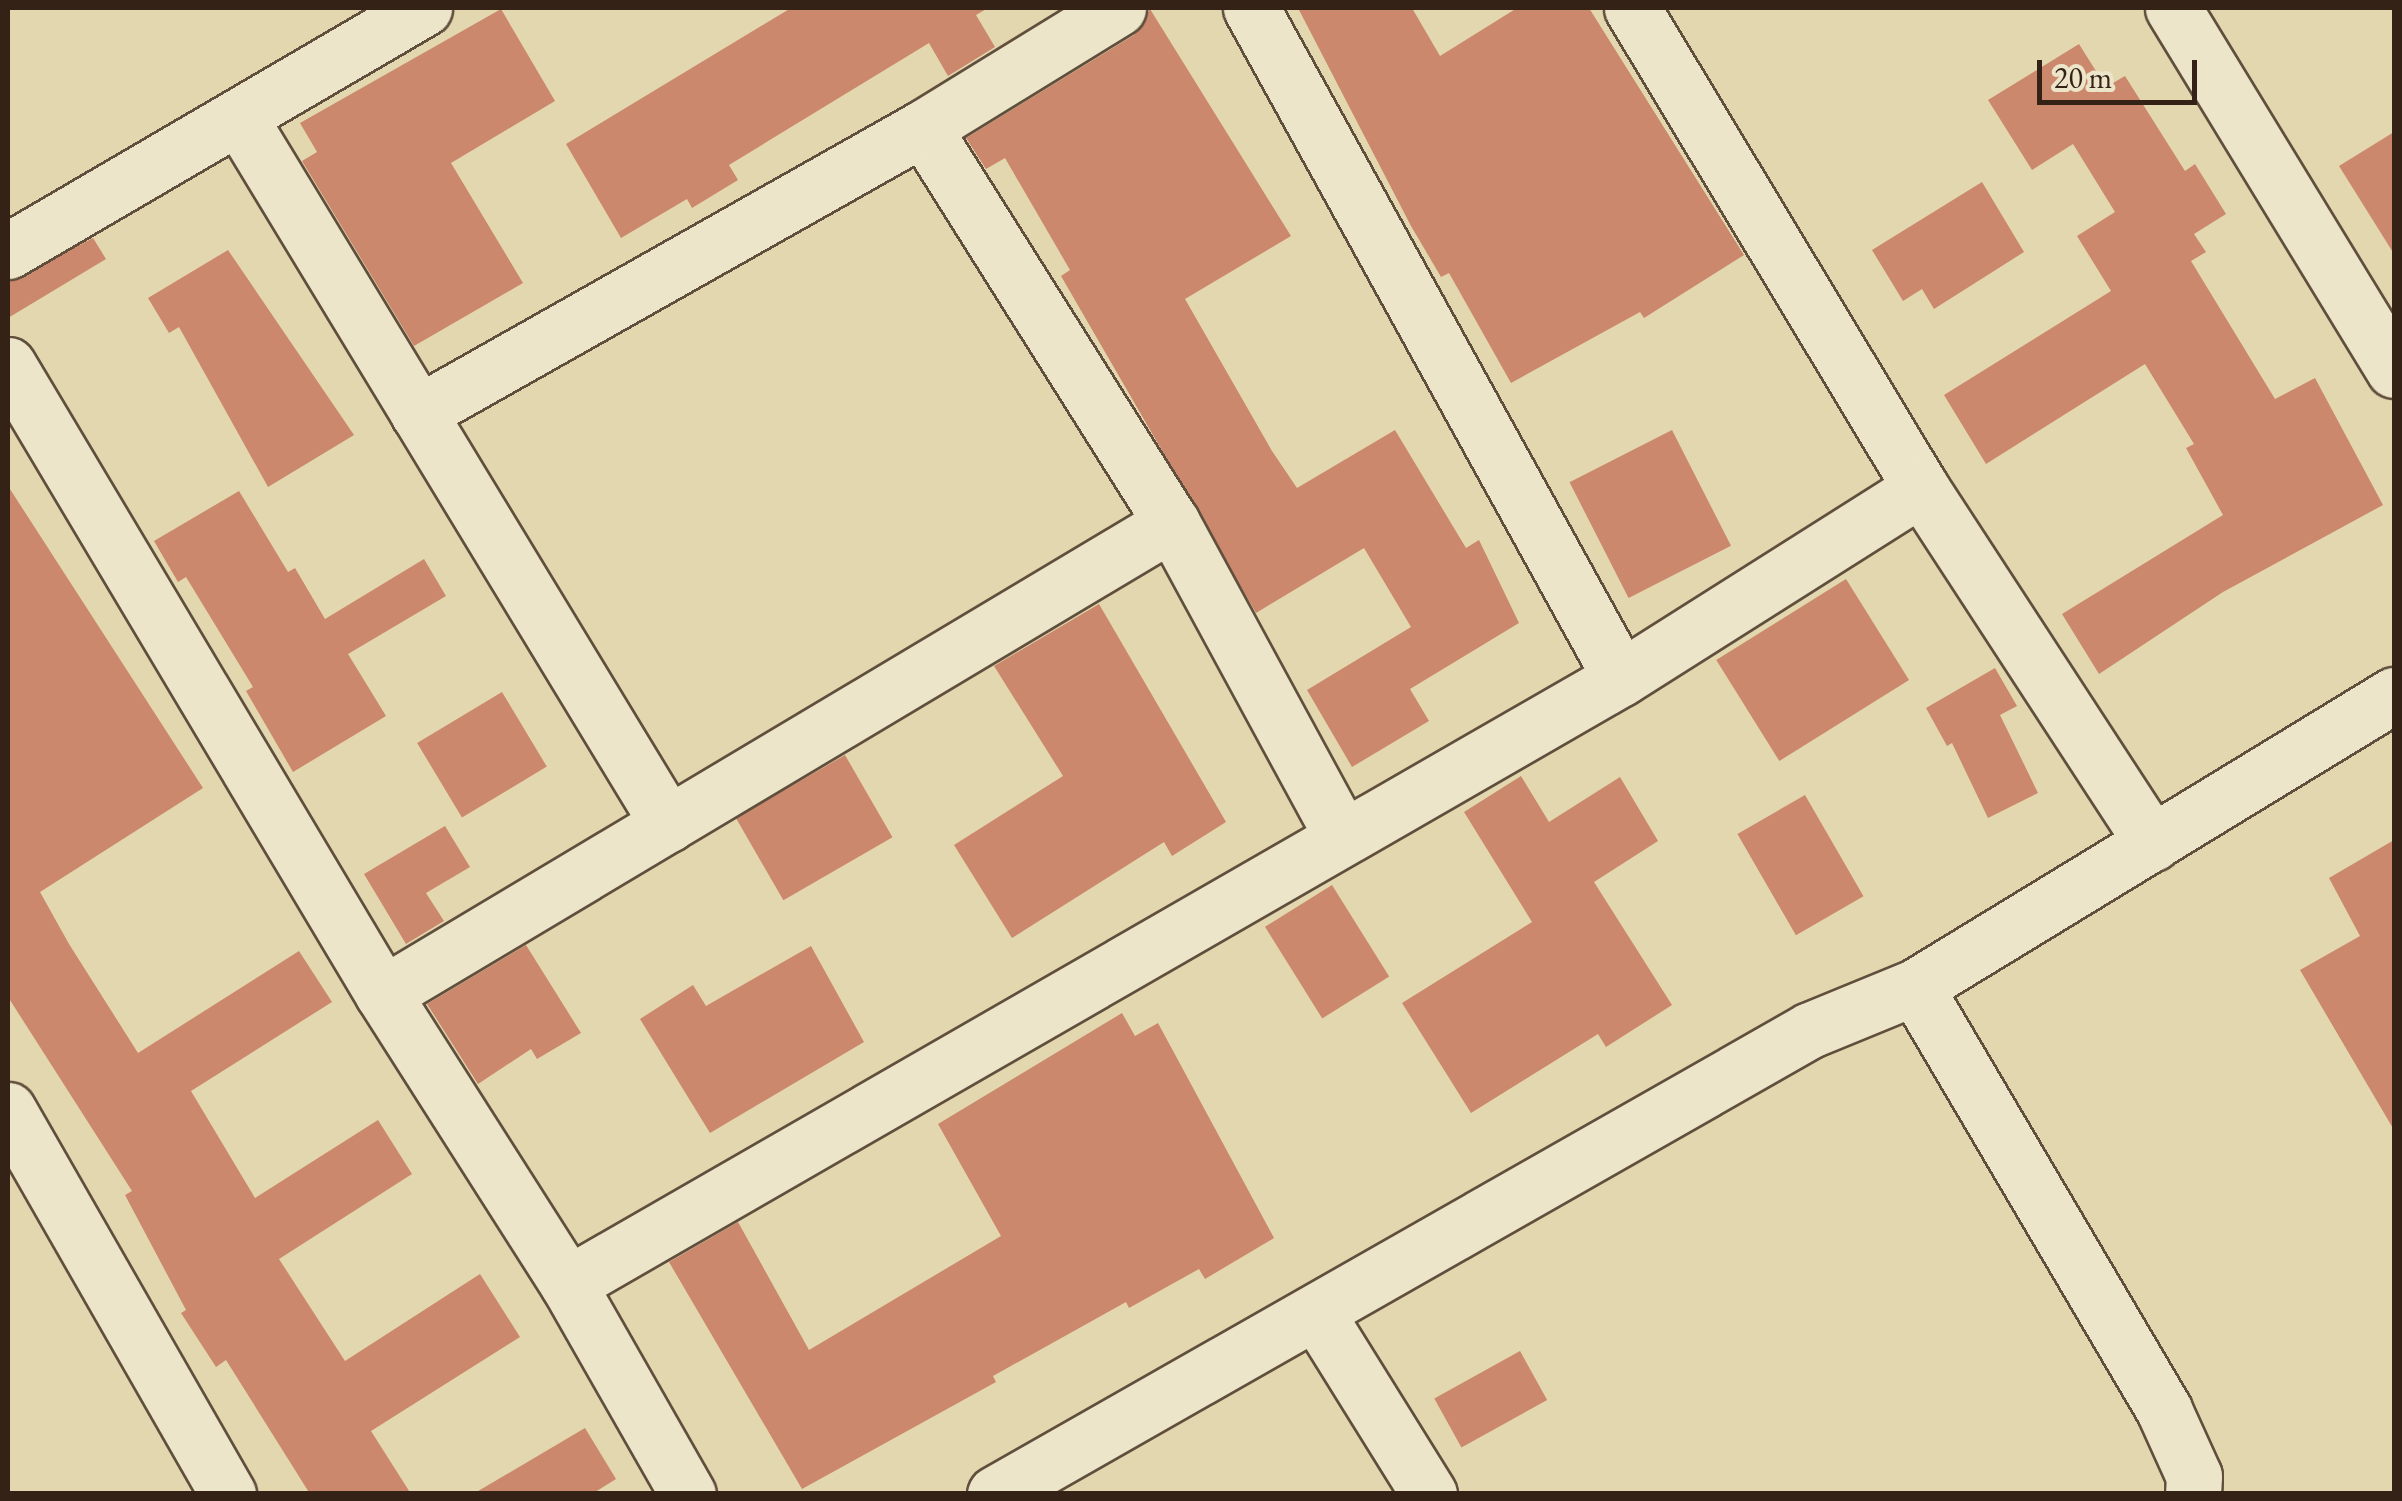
<!DOCTYPE html>
<html>
<head>
<meta charset="utf-8">
<style>
  body { margin:0 }
  #map { position:relative; width:2402px; height:1501px; overflow:hidden; background:#e2d7ae; font-family:"EB Garamond",serif }
  div>[style] { position:absolute }
  .building>* { inset:0; background:#cc886d; transform-origin:0 0 }
  .roads { filter:drop-shadow(2px 0 #604f3d) drop-shadow(-2px 0 #604f3d) drop-shadow(0 2px #604f3d) drop-shadow(0 -2px #604f3d) }
  .minor>* { height:55px; margin:-27.5px; padding:0 27.5px; transform-origin:27.5px; border-radius:27.5px; background:#ece5ca }
  span { translate:-50% -50%; white-space:nowrap; text-align:center; line-height:1.15; -webkit-text-stroke:8px #ece5ca; paint-order:stroke }
  .frame { position:absolute; inset:0; border:10px solid #352217; pointer-events:none }
  .scale { position:absolute; left:2037px; top:60px; width:160px; height:45px; box-sizing:border-box; border:5px solid #352217; border-top:0; padding-left:12px; font-size:30px; line-height:35px; white-space:nowrap; color:#352217; -webkit-text-stroke:8px #ece5ca; paint-order:stroke }
</style>
</head>
<body>
<div id="map">
  <div class="building">
    <div style="clip-path:polygon(791px 8px,988px 8px,976px 15px,995px 47px,948px 76px,929px 43px,729px 165px,738px 180px,692px 208px,687px 199px,621px 238px,566px 144px)"></div>
    <div style="clip-path:polygon(1298px 8px,1412px 8px,1440px 56px,1517px 8px,1589px 8px,1744px 255px,1644px 318px,1640px 312px,1511px 383px,1449px 273px,1441px 277px,1411px 226px)"></div>
    <div style="clip-path:polygon(501px 9px,555px 101px,451px 163px,523px 283px,414px 346px,302px 161px,317px 152px,300px 123px)"></div>
    <div style="clip-path:polygon(1150px 9px,1291px 236px,1185px 299px,1272px 451px,1297px 488px,1395px 430px,1466px 548px,1479px 540px,1519px 623px,1410px 689px,1429px 721px,1352px 767px,1307px 690px,1411px 627px,1364px 548px,1256px 613px,1061px 276px,1070px 270px,1005px 158px,986px 169px,966px 138px,1134px 35px)"></div>
    <div style="clip-path:polygon(2079px 44px,2106px 87px,2125px 76px,2185px 171px,2195px 164px,2226px 214px,2194px 234px,2206px 252px,2191px 261px,2275px 399px,2315px 378px,2383px 505px,2223px 592px,2099px 674px,2062px 614px,2223px 515px,2186px 448px,2194px 444px,2145px 364px,1986px 464px,1944px 395px,2111px 291px,2077px 236px,2115px 212px,2073px 144px,2032px 170px,1988px 100px)"></div>
    <div style="clip-path:polygon(2394px 132px,2394px 254px,2339px 166px)"></div>
    <div style="clip-path:polygon(1982px 182px,2024px 252px,1934px 309px,1922px 289px,1903px 301px,1872px 250px)"></div>
    <div style="clip-path:polygon(93px 238px,106px 259px,8px 318px,8px 282px)"></div>
    <div style="clip-path:polygon(228px 250px,354px 435px,268px 487px,179px 327px,169px 333px,148px 298px)"></div>
    <div style="left:1672px;top:430px;width:130px;height:115px;rotate:63deg"></div>
    <div style="clip-path:polygon(8px 486px,203px 788px,40px 892px,69px 944px,138px 1053px,299px 951px,332px 1002px,191px 1091px,255px 1198px,378px 1120px,412px 1174px,279px 1259px,345px 1361px,480px 1274px,520px 1337px,371px 1431px,411px 1494px,310px 1494px,226px 1360px,216px 1367px,181px 1313px,186px 1310px,125px 1195px,132px 1191px,8px 997px)"></div>
    <div style="clip-path:polygon(239px 491px,288px 572px,295px 568px,325px 619px,424px 559px,446px 596px,348px 654px,386px 716px,293px 772px,246px 691px,253px 687px,186px 577px,178px 582px,154px 541px)"></div>
    <div style="left:1846px;top:579px;width:119px;height:153px;rotate:58deg"></div>
    <div style="clip-path:polygon(1099px 604px,1226px 822px,1172px 856px,1164px 842px,1012px 938px,954px 845px,1063px 776px,994px 666px)"></div>
    <div style="clip-path:polygon(1995px 668px,2017px 706px,2000px 715px,2038px 793px,1988px 818px,1952px 743px,1947px 746px,1926px 708px)"></div>
    <div style="left:502px;top:692px;width:87px;height:99px;rotate:59deg"></div>
    <div style="left:845px;top:755px;width:95px;height:126px;rotate:60deg"></div>
    <div style="clip-path:polygon(1521px 776px,1549px 822px,1620px 777px,1658px 841px,1594px 882px,1672px 1005px,1606px 1047px,1598px 1034px,1471px 1113px,1402px 1003px,1532px 922px,1464px 812px)"></div>
    <div style="left:1805px;top:795px;width:117px;height:78px;rotate:60deg"></div>
    <div style="clip-path:polygon(445px 826px,470px 867px,426px 893px,444px 921px,406px 944px,364px 874px)"></div>
    <div style="clip-path:polygon(2394px 840px,2394px 1130px,2300px 970px,2360px 936px,2329px 878px)"></div>
    <div style="left:1332px;top:885px;width:108px;height:79px;rotate:58deg"></div>
    <div style="clip-path:polygon(526px 945px,581px 1033px,537px 1059px,531px 1049px,478px 1084px,427px 1004px)"></div>
    <div style="clip-path:polygon(811px 946px,864px 1042px,710px 1133px,640px 1019px,693px 985px,706px 1006px)"></div>
    <div style="clip-path:polygon(1122px 1013px,1135px 1036px,1158px 1023px,1274px 1238px,1205px 1279px,1199px 1269px,1129px 1308px,1126px 1302px,993px 1376px,996px 1382px,802px 1489px,669px 1262px,738px 1222px,809px 1350px,1001px 1236px,938px 1124px)"></div>
    <div style="left:1520px;top:1351px;width:56px;height:98px;rotate:61deg"></div>
    <div style="clip-path:polygon(585px 1428px,616px 1479px,592px 1494px,473px 1494px)"></div>
  </div>
  <div class="roads">
    <div class="minor">
      <div style="left:1251px;top:8px;width:765px;rotate:61.09deg"></div>
      <div style="left:1632px;top:8px;width:560px;rotate:58.95deg"></div>
      <div style="left:1921px;top:488px;width:424px;rotate:56.9deg"></div>
      <div style="left:2173px;top:8px;width:424px;rotate:58.6deg"></div>
      <div style="left:240px;top:119px;width:825px;rotate:58.74deg"></div>
      <div style="left:923px;top:128px;width:467px;rotate:57.8deg"></div>
      <div style="left:1172px;top:523px;width:354px;rotate:61.5deg"></div>
      <div style="left:8px;top:251px;width:482px;rotate:-30.3deg"></div>
      <div style="left:8px;top:365px;width:732px;rotate:59.2deg"></div>
      <div style="left:383px;top:994px;width:344px;rotate:57.5deg"></div>
      <div style="left:568px;top:1284px;width:242px;rotate:60.3deg"></div>
      <div style="left:418px;top:413px;width:580px;rotate:-29.44deg"></div>
      <div style="left:923px;top:128px;width:229px;rotate:-31.6deg"></div>
      <div style="left:1915px;top:987px;width:491px;rotate:59.5deg"></div>
      <div style="left:2164px;top:1410px;width:72px;rotate:65.6deg"></div>
      <div style="left:2194px;top:1476px;width:18px;rotate:93deg"></div>
      <div style="left:383px;top:994px;width:919px;rotate:-30.84deg"></div>
      <div style="left:8px;top:1110px;width:443px;rotate:60.2deg"></div>
      <div style="left:568px;top:1284px;width:1215px;rotate:-29.92deg"></div>
      <div style="left:1621px;top:678px;width:355px;rotate:-32.3deg"></div>
      <div style="left:1317px;top:1314px;width:212px;rotate:58.1deg"></div>
      <div style="left:995px;top:1494px;width:938px;rotate:-29.65deg"></div>
      <div style="left:1810px;top:1030px;width:113px;rotate:-22.3deg"></div>
      <div style="left:1915px;top:987px;width:561px;rotate:-31.37deg"></div>
    </div>
  </div>
  <div class="frame"></div>
  <div class="scale">20 m</div>
</div>
</body>
</html>
